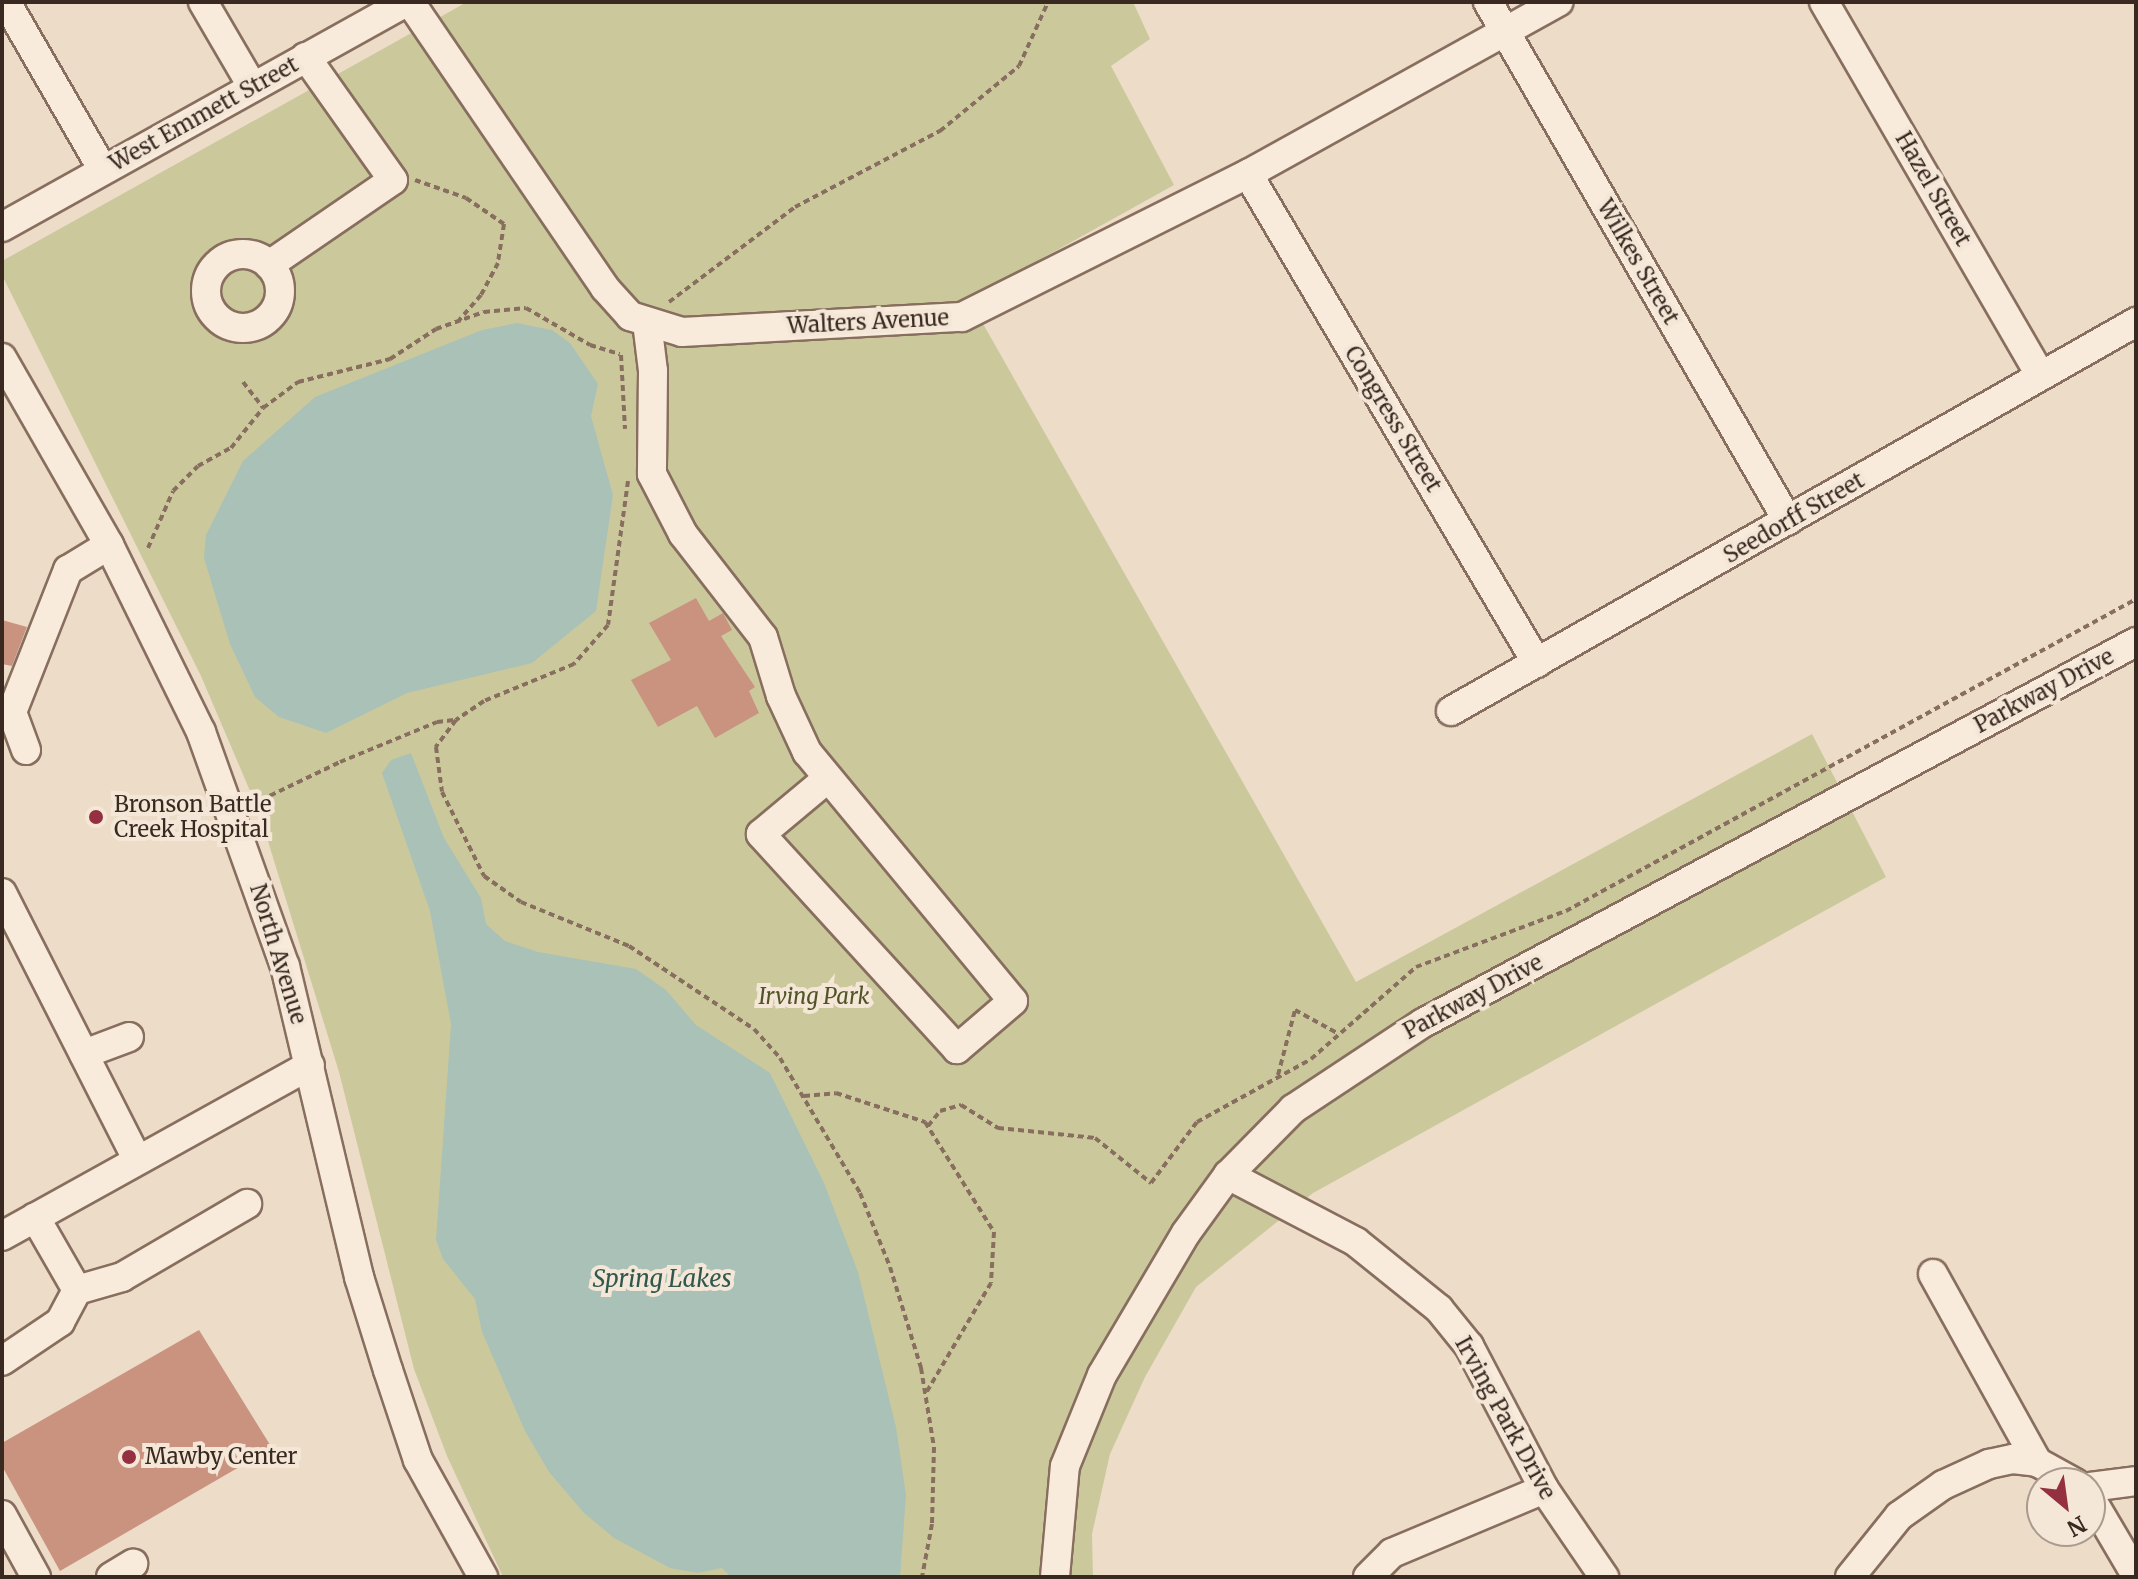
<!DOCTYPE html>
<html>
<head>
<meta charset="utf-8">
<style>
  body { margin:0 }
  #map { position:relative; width:2138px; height:1579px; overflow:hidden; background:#eddcc8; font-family:Merriweather,serif }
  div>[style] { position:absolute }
  .green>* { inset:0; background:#cbc99c }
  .water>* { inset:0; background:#a9c1b6 }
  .building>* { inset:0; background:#c99380 }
  .path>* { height:4px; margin-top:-2px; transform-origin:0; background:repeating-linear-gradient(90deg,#886e5e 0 6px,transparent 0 10px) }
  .roads { filter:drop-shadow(2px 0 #886e5e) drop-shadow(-2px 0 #886e5e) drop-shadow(0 2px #886e5e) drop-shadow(0 -2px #886e5e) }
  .minor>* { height:28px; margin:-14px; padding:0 14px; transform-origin:14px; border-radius:14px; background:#f8ebdb }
  .minor>.ring { margin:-14px; padding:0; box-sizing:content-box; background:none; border:28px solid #f8ebdb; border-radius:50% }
  .dots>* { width:22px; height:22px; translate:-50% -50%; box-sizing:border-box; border:4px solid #f4e7d7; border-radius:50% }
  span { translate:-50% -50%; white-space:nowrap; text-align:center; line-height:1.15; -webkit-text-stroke:8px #f4e7d7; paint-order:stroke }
  .street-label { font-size:22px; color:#392921 }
  .poi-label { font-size:22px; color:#392921 }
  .left { translate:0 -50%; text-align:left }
  .park-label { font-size:22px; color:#505428; font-style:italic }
  .water-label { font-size:24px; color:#31584f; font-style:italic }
  .frame { position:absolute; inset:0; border:4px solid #392921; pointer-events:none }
  .north { position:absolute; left:2026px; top:1467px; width:80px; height:80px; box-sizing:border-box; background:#f4e7d7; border:2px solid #a99b8e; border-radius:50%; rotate:151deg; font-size:22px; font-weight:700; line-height:32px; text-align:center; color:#392921 }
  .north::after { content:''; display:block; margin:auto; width:28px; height:36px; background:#943040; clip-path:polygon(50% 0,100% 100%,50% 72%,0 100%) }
</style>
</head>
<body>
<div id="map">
  <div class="green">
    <div style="clip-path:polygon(467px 2px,1133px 2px,1150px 39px,1111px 66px,1174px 185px,969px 299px,1356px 982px,1812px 734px,1886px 877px,1313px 1193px,1196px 1287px,1145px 1377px,1110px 1454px,1092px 1534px,1093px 1577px,503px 1577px,447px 1456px,414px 1369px,339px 1072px,259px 812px,201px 676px,2px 275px,2px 261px)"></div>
  </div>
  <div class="water">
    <div style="clip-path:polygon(517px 323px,552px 330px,570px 343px,598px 384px,591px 416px,613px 495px,596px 611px,532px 663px,407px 693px,326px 733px,279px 717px,255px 697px,230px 644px,204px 558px,206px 535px,243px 461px,315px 397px,482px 330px)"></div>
    <div style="clip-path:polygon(411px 753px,444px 838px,481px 898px,486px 924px,505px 941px,538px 952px,636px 969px,666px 990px,696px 1025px,770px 1073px,824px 1183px,858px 1272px,896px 1427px,906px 1495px,900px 1577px,731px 1577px,722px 1568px,698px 1573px,670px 1568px,614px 1538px,584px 1513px,549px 1472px,525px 1431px,482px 1332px,475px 1299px,443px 1259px,436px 1240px,451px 1024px,430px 911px,382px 773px,391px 760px)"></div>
  </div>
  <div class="building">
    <div style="clip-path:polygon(696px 598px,709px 621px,723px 613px,732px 630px,721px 636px,755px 687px,749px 691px,759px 713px,715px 738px,697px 706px,658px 727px,631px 680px,671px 660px,649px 623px)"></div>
    <div style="clip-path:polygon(2px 620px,27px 627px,12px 666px,2px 664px)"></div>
    <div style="clip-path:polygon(199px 1330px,272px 1448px,60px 1571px,2px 1466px,2px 1443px)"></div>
  </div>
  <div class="path">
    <div style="left:415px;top:180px;width:54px;rotate:19.4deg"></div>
    <div style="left:466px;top:198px;width:46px;rotate:34.4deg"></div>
    <div style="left:504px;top:224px;width:39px;rotate:99deg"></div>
    <div style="left:498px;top:263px;width:36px;rotate:118deg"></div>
    <div style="left:481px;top:295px;width:33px;rotate:131deg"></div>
    <div style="left:669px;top:302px;width:158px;rotate:-37deg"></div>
    <div style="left:795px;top:207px;width:164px;rotate:-27.7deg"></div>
    <div style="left:940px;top:131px;width:102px;rotate:-39.4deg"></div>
    <div style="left:1019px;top:66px;width:70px;rotate:-65.6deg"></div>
    <div style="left:621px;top:355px;width:74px;rotate:86.9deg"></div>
    <div style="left:243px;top:382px;width:33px;rotate:52deg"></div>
    <div style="left:628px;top:481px;width:145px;rotate:97.9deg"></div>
    <div style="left:608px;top:625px;width:52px;rotate:131.1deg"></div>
    <div style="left:574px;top:664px;width:97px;rotate:157.7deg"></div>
    <div style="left:484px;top:701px;width:34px;rotate:146deg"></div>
    <div style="left:456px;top:720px;width:34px;rotate:127deg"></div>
    <div style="left:436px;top:747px;width:45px;rotate:82.4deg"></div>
    <div style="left:442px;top:792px;width:94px;rotate:63.4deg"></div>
    <div style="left:484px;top:876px;width:45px;rotate:35.1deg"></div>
    <div style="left:521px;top:902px;width:117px;rotate:22.2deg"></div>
    <div style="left:629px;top:946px;width:150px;rotate:33.6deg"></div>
    <div style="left:754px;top:1029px;width:39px;rotate:48deg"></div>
    <div style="left:780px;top:1058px;width:157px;rotate:59.3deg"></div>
    <div style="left:860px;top:1193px;width:80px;rotate:67.9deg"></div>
    <div style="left:890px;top:1267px;width:106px;rotate:72.9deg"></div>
    <div style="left:921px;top:1368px;width:80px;rotate:80.7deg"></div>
    <div style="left:934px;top:1447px;width:77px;rotate:91.5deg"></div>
    <div style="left:932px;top:1524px;width:54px;rotate:100.7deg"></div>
    <div style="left:148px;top:548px;width:62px;rotate:-66.3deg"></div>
    <div style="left:173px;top:491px;width:35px;rotate:-45deg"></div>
    <div style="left:198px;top:466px;width:38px;rotate:-29deg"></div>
    <div style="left:231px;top:448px;width:51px;rotate:-51.3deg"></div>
    <div style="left:263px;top:408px;width:44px;rotate:-36.6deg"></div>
    <div style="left:298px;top:382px;width:95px;rotate:-14deg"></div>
    <div style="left:390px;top:359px;width:55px;rotate:-33.1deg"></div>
    <div style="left:436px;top:329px;width:51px;rotate:-19.5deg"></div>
    <div style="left:484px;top:312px;width:42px;rotate:-5.4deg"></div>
    <div style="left:526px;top:308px;width:74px;rotate:30deg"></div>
    <div style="left:590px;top:345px;width:31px;rotate:17deg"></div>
    <div style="left:261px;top:800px;width:88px;rotate:-25.7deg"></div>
    <div style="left:340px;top:762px;width:105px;rotate:-22.4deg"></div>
    <div style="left:437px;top:722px;width:17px;rotate:-7deg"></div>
    <div style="left:1278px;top:1075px;width:67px;rotate:-75.3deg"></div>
    <div style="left:1295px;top:1010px;width:50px;rotate:28.6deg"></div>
    <div style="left:804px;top:1096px;width:32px;rotate:-5deg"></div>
    <div style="left:836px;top:1093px;width:94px;rotate:18deg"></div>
    <div style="left:925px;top:1122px;width:130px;rotate:57.9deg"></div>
    <div style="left:994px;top:1232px;width:51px;rotate:93.4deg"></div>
    <div style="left:991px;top:1283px;width:128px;rotate:120.6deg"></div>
    <div style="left:928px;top:1126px;width:19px;rotate:-51deg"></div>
    <div style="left:940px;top:1111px;width:22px;rotate:-16deg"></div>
    <div style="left:961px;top:1105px;width:44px;rotate:31.9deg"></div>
    <div style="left:998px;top:1128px;width:98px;rotate:5.9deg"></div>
    <div style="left:1095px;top:1138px;width:72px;rotate:38.8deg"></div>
    <div style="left:1151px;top:1183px;width:76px;rotate:-53deg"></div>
    <div style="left:1197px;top:1122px;width:130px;rotate:-28.9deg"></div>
    <div style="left:1311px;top:1059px;width:140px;rotate:-41.2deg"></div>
    <div style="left:1416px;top:967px;width:160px;rotate:-20.5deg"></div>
    <div style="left:1566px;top:911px;width:650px;rotate:-28.69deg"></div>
  </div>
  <div class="roads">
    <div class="minor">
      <div style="left:6px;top:2px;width:194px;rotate:60deg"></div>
      <div style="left:203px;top:2px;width:97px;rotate:59.7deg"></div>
      <div style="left:410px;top:2px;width:346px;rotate:55.7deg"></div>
      <div style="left:605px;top:288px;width:38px;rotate:48deg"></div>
      <div style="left:630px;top:316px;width:54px;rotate:17.1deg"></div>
      <div style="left:682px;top:332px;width:280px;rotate:-3.1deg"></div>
      <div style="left:962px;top:317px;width:320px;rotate:-26.6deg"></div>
      <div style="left:1248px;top:174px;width:355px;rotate:-29deg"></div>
      <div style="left:1488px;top:2px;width:599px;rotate:59.97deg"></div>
      <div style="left:1824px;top:2px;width:432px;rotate:59.9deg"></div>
      <div style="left:1248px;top:174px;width:568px;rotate:59.42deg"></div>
      <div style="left:2px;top:227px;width:462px;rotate:-29.1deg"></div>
      <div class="ring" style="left:206px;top:254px;width:46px;height:46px"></div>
      <div style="left:269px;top:265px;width:150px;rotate:-34.4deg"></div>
      <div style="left:393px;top:180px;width:151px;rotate:-125.3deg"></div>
      <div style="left:647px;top:322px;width:49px;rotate:83deg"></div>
      <div style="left:653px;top:371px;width:103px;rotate:90.6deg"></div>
      <div style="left:652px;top:474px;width:68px;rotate:62.7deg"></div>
      <div style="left:683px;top:534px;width:130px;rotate:52.2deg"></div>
      <div style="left:763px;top:637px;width:62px;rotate:73deg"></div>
      <div style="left:781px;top:696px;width:62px;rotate:65.1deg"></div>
      <div style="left:807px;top:752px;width:323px;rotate:50.4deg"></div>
      <div style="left:1013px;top:1001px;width:74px;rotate:139.4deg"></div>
      <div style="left:957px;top:1049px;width:291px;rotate:-132.4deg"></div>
      <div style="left:761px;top:834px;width:87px;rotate:-39.9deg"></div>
      <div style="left:2px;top:358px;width:215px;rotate:60.2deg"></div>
      <div style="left:109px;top:545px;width:208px;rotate:63.8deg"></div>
      <div style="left:201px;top:732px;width:249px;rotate:70.3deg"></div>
      <div style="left:285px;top:966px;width:320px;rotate:76.6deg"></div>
      <div style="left:359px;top:1277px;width:97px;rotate:72.7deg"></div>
      <div style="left:388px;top:1370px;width:95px;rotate:71.6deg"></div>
      <div style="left:418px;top:1460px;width:134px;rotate:60.9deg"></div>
      <div style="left:1451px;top:711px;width:788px;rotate:-29.59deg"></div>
      <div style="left:26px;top:750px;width:40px;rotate:-110.2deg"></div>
      <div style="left:12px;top:712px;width:153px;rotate:-68.5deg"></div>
      <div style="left:68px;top:570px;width:48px;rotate:-31.4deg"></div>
      <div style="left:2px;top:893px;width:298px;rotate:63.1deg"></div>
      <div style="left:84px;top:1054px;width:48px;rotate:-20.7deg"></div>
      <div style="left:1228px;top:1175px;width:144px;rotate:27.6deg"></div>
      <div style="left:1356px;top:1242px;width:107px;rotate:38.9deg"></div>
      <div style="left:1439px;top:1309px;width:48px;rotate:51deg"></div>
      <div style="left:1469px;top:1346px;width:161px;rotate:62.3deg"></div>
      <div style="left:1544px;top:1489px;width:107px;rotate:55.7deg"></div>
      <div style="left:2px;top:1236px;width:352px;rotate:-29deg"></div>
      <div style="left:1933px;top:1274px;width:215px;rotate:61deg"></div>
      <div style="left:77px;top:1290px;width:47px;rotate:-16.1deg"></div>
      <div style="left:122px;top:1277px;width:145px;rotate:-30.3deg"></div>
      <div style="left:2px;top:1361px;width:70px;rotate:-33.9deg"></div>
      <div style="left:60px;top:1322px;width:36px;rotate:-62deg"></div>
      <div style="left:77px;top:1290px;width:84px;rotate:-119.9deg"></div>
      <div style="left:2090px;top:1487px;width:46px;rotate:-7.4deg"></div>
      <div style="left:2090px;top:1497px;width:91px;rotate:59.5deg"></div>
      <div style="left:2px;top:1515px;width:71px;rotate:61.3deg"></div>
      <div style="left:111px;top:1577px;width:26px;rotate:-31deg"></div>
      <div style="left:1055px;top:1577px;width:111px;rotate:-84.9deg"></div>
      <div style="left:1065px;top:1466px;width:98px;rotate:-67.9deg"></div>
      <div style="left:1102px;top:1375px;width:165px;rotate:-59.4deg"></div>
      <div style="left:1186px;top:1233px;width:72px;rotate:-54.1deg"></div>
      <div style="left:1228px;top:1175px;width:93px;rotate:-45.4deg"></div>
      <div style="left:1293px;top:1109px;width:156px;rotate:-33.5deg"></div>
      <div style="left:1423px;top:1023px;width:808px;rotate:-28.12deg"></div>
      <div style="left:1368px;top:1577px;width:34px;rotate:-45deg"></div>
      <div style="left:1392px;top:1553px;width:165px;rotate:-22.8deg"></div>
      <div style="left:1850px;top:1577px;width:78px;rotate:-51.2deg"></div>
      <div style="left:1899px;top:1516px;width:54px;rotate:-35.2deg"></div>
      <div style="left:1943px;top:1485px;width:51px;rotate:-24.5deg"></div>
      <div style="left:1989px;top:1464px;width:25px;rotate:-12deg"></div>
      <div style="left:2013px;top:1459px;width:24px;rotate:7deg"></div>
      <div style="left:2037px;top:1462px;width:43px;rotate:28.9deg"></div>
    </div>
  </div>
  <div class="dots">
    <div style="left:96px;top:817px;background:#943040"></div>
    <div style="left:129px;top:1457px;background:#943040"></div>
  </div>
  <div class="street-label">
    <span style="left:204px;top:114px;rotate:-29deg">West Emmett Street</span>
    <span style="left:1933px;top:189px;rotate:60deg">Hazel Street</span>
    <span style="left:1638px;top:262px;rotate:60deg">Wilkes Street</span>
    <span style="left:868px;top:322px;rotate:-3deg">Walters Avenue</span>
    <span style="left:1393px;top:419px;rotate:59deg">Congress Street</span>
    <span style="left:1794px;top:518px;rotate:-30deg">Seedorff Street</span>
    <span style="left:2044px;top:691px;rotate:-28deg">Parkway Drive</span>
    <span style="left:278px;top:954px;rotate:73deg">North Avenue</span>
    <span style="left:1473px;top:997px;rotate:-28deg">Parkway Drive</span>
    <span style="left:1505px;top:1418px;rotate:61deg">Irving Park Drive</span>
  </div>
  <div class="poi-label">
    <span class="left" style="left:114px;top:817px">Bronson Battle<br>Creek Hospital</span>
    <span class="left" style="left:145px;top:1457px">Mawby Center</span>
  </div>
  <div class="park-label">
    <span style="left:814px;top:997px">Irving Park</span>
  </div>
  <div class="water-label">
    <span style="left:662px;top:1279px">Spring Lakes</span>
  </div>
  <div class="frame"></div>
  <div class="north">N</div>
</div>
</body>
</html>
